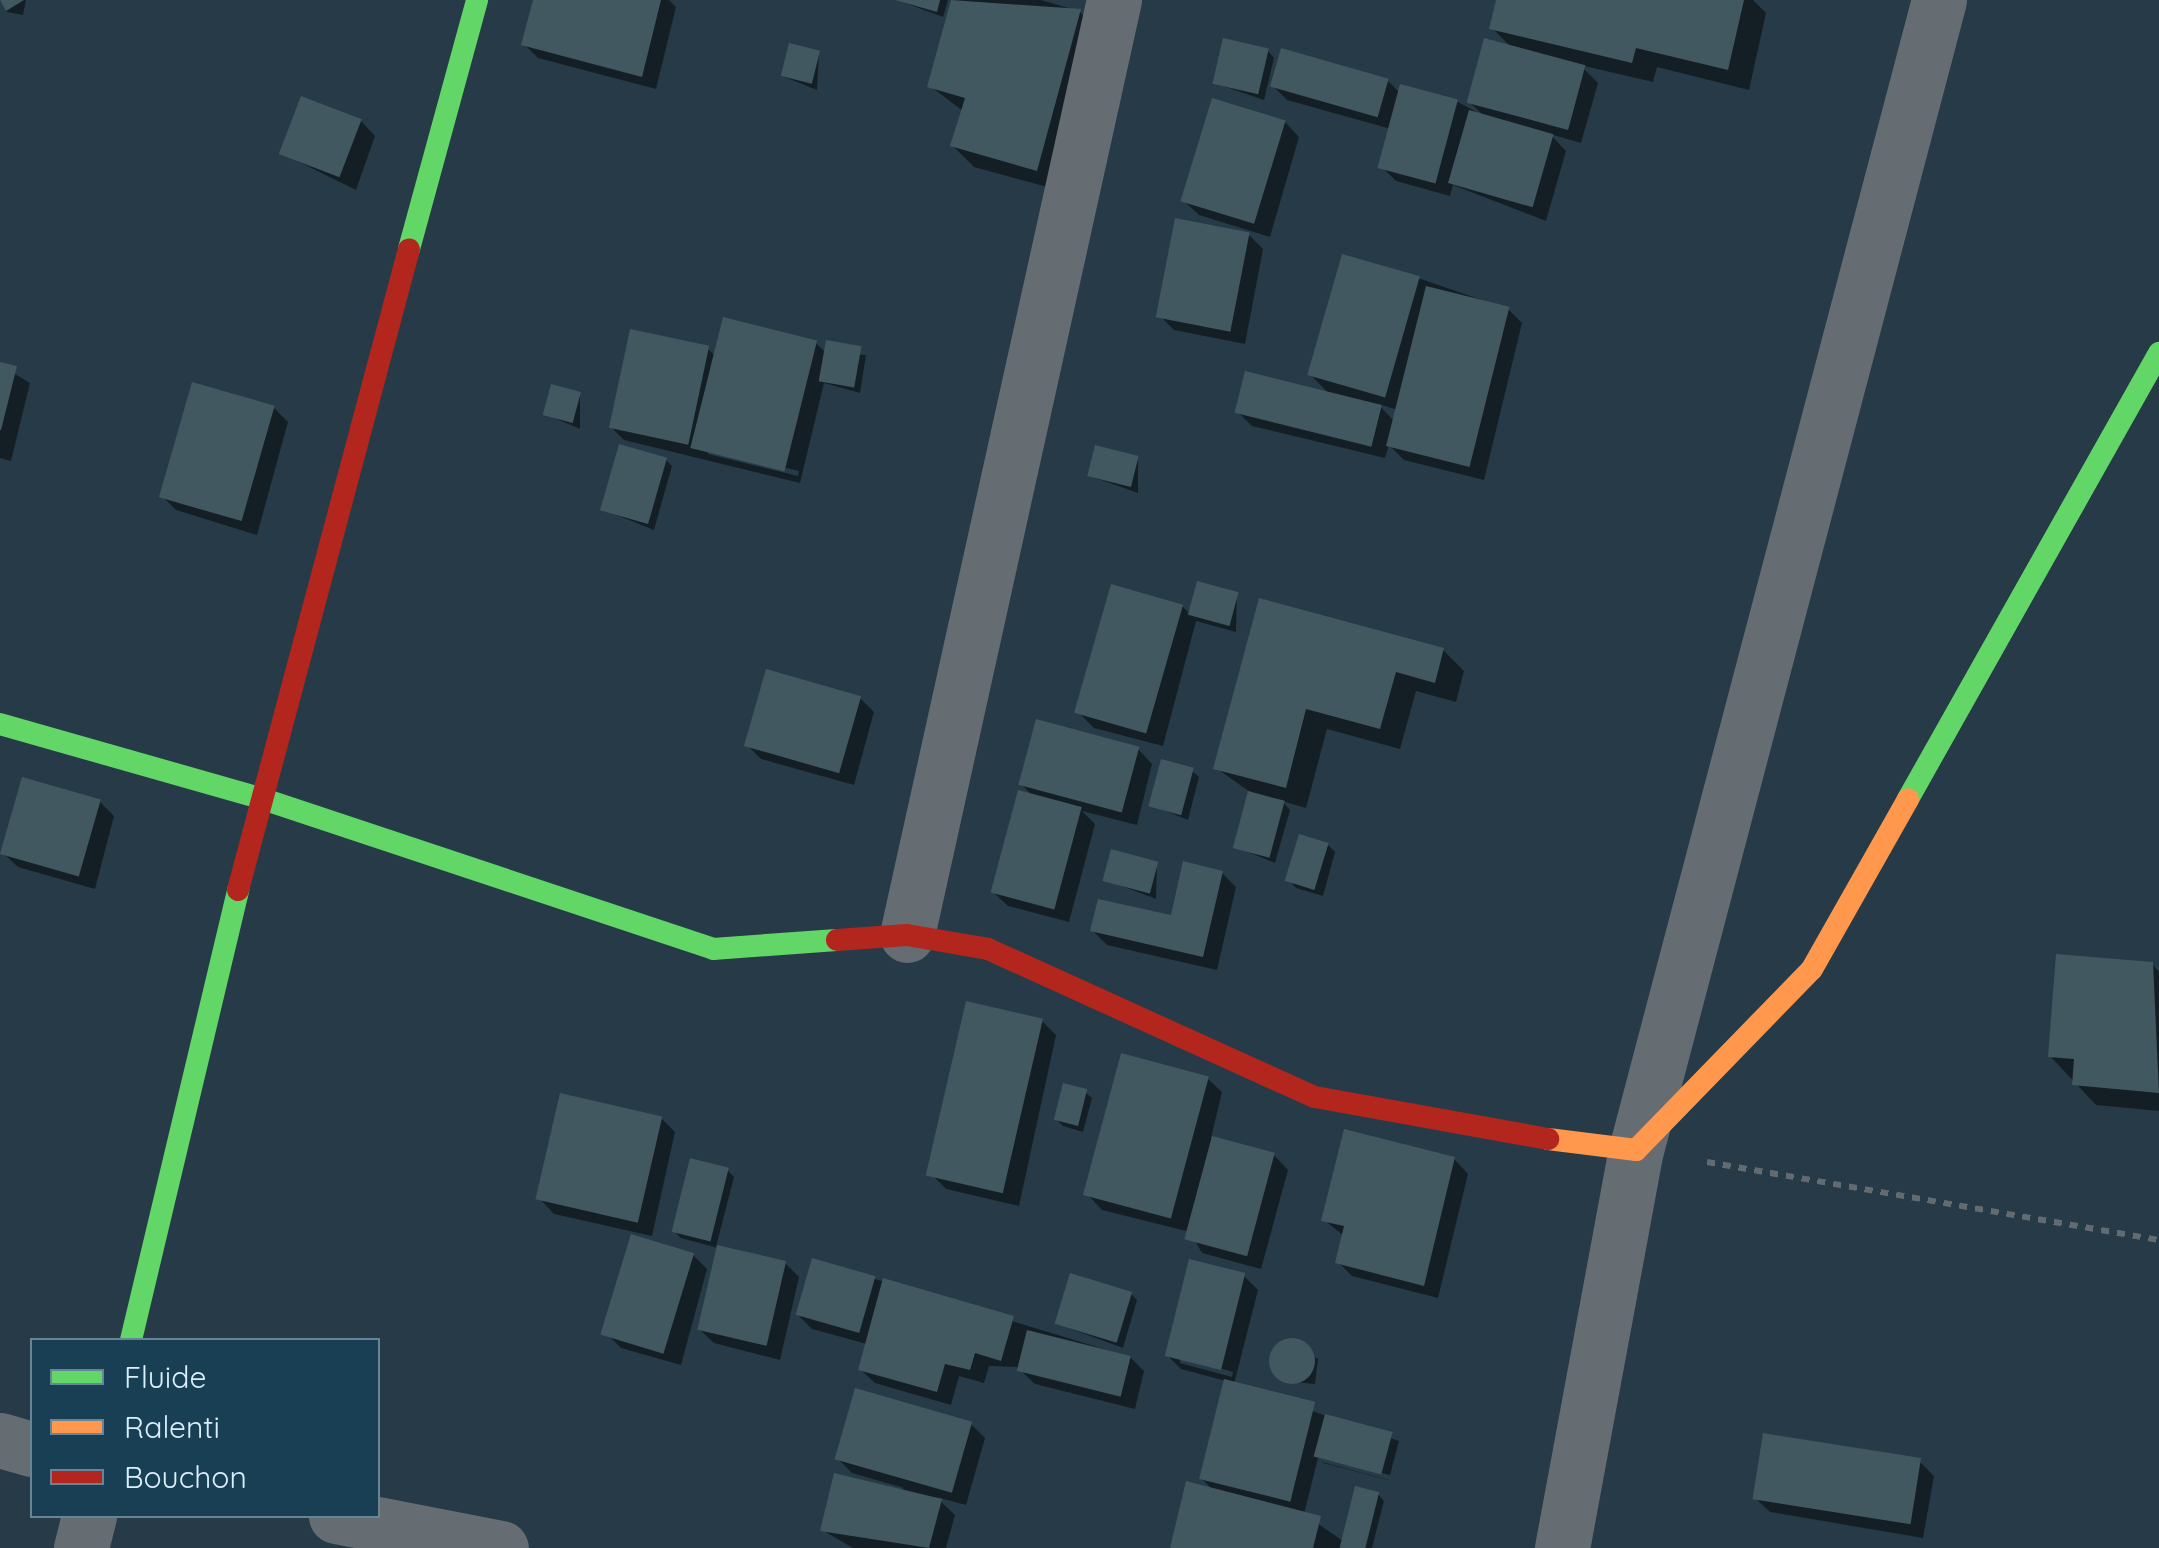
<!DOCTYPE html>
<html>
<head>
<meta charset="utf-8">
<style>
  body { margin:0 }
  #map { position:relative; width:2159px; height:1548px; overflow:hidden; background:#263b47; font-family:Quicksand,sans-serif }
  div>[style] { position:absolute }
  .shadow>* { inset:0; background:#0007 }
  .building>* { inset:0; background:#415860; transform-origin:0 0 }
  .round { border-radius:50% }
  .path>* { height:6px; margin-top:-3px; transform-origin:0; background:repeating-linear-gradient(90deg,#626b71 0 8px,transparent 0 16px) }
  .street>* { height:55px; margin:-27.5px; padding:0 27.5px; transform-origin:27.5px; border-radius:27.5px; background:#656d72 }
  .fast>* { height:22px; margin:-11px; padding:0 11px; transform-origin:11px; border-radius:11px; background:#63d668 }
  .slow>* { height:22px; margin:-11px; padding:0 11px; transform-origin:11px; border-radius:11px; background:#ff974d }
  .jam>* { height:22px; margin:-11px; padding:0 11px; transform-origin:11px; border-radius:11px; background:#b3261e }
  span { translate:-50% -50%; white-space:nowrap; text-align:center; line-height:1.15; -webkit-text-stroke:10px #193f54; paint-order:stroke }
  .legend { position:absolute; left:30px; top:1338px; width:350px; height:180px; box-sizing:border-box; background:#193f54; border:2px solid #668597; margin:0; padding:12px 18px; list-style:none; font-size:30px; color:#daeefb }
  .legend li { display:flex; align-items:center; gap:20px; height:50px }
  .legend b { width:50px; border:2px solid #668597 }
</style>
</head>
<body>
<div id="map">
  <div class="shadow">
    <div style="clip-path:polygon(0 0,26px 0,23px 15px,7px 12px)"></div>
    <div style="clip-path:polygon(535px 0,669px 0,676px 7px,656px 89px,538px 58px,524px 44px)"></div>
    <div style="clip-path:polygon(897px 0,948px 0,943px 17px)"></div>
    <div style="clip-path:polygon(953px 0,1041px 0,1079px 11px,1100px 32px,1058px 190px,974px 167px,953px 146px,963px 111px,930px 86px)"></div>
    <div style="clip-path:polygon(1498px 0,1753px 0,1766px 13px,1749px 90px,1657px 67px,1653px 82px,1580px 65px,1598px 83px,1581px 143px,1550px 134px,1566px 151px,1546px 221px,1453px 185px,1450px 196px,1396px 181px,1382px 167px,1391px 129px,1287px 100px,1273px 86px,1388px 81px,1400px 93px,1456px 101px,1484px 116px,1468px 101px,1513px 49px,1492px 28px)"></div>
    <div style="clip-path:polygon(1268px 51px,1274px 58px,1264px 100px,1214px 83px)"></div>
    <div style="clip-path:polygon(819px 53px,817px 90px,782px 76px)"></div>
    <div style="clip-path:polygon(361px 121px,375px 136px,356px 190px,283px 154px)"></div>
    <div style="clip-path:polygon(1285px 122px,1299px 137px,1270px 237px,1199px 215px,1184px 201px)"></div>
    <div style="clip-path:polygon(1249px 235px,1263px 249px,1245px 344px,1174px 330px,1160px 316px)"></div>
    <div style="clip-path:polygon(evenodd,1418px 278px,1508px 309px,1522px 323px,1484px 480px,1404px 460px,1389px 445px,1385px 458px,1252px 426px,1238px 412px,1330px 395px,1310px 374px,1418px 278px,1378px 404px,1398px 410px,1395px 422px,1378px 404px)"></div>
    <div style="clip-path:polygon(evenodd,816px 343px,827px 354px,866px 355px,860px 393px,824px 383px,800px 483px,624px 440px,610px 426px,707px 348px,716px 357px,816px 343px,708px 449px,799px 471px,798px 476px,708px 454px,708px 449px)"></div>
    <div style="clip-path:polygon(0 365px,30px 383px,11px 461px,0 458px)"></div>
    <div style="clip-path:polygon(580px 395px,580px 429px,545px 414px)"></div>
    <div style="clip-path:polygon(274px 408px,288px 422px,257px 535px,176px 510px,162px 496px)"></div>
    <div style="clip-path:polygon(1138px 459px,1138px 493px,1090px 476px)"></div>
    <div style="clip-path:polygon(666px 460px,672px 466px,654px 530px,604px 510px)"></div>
    <div style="clip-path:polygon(1237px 594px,1236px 632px,1196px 621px,1163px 746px,1094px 728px,1080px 714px,1182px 606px,1190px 614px)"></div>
    <div style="clip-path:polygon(1261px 601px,1443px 650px,1464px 671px,1456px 702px,1416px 691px,1400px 749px,1327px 729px,1306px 808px,1282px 801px,1290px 810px,1275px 863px,1236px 847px,1250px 792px,1216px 768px)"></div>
    <div style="clip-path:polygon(860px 698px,874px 712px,854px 785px,761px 759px,747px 745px)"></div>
    <div style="clip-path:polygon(1138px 749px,1152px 764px,1137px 825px,1082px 811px,1095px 824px,1069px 922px,1008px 906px,993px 892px,1034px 797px,1021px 784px)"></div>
    <div style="clip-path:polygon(1192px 771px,1199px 777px,1188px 820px,1151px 805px)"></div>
    <div style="clip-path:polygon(100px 802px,114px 816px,95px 889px,18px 867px,3px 853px)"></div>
    <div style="clip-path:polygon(1328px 845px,1335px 852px,1323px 896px,1296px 888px,1290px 881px)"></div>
    <div style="clip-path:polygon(1157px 864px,1156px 899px,1106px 880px)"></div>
    <div style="clip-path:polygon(1222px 873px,1236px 887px,1217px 970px,1107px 945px,1093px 931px,1172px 918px)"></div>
    <div style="clip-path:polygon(2152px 964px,2159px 972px,2159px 1111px,2096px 1105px,2050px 1056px)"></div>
    <div style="clip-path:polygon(1042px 1021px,1056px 1035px,1019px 1206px,946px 1189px,932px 1175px)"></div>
    <div style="clip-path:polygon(1207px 1078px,1222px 1092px,1211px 1138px,1274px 1155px,1288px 1170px,1261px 1269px,1202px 1253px,1190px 1232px,1102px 1210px,1088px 1195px)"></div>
    <div style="clip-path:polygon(1085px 1092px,1092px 1098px,1083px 1132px,1063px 1126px,1056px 1119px)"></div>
    <div style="clip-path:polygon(661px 1118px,675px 1132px,652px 1236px,554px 1214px,540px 1199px)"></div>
    <div style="clip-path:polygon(1454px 1159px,1468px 1174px,1438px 1298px,1352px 1276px,1338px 1262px,1344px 1236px,1324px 1220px)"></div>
    <div style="clip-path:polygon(728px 1171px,734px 1177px,716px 1247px,785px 1263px,799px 1277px,780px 1360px,714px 1343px,699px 1329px,718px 1248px,681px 1238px,674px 1231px)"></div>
    <div style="clip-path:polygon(693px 1255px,707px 1269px,681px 1365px,621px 1348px,607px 1334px)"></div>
    <div style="clip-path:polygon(evenodd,1244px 1276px,1258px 1290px,1234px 1384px,1399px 1441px,1390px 1475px,1318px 1458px,1304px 1514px,1343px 1541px,1378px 1494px,1384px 1501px,1372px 1548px,1172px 1548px,1214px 1491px,1202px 1479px,1226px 1381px,1181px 1369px,1167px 1355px,1244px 1276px,1180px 1357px,1233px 1372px,1232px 1377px,1180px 1363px,1180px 1357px)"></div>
    <div style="clip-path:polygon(875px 1279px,1130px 1357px,1144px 1371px,1135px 1409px,1035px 1384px,1017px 1367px,989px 1366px,984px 1383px,959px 1376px,951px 1405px,875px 1383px,860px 1369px,867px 1344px,812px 1329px,798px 1315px)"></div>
    <div style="clip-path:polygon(1131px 1294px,1137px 1300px,1123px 1348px,1058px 1324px)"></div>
    <div style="clip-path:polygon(1289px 1340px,1318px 1359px,1315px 1384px,1283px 1381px,1271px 1358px)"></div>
    <div style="clip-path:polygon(971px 1424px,985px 1438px,966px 1505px,936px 1497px,955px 1515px,946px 1548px,853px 1548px,822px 1530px,904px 1488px,852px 1473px,838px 1459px)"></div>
    <div style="clip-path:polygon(1322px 1462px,1389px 1480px,1388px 1480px,1323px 1463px)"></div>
    <div style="clip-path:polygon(1920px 1462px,1934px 1476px,1923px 1538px,1770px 1512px,1755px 1498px)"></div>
  </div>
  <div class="building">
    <div style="clip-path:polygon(0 0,24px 0,6px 11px)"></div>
    <div style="clip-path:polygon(533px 0,661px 0,642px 77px,521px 45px)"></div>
    <div style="clip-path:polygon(895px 0,940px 0,937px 12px)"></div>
    <div style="clip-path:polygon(951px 0,1081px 9px,1037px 171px,950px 146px,965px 98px,927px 87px)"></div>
    <div style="clip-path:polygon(1496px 0,1744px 0,1728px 70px,1636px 48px,1632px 63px,1489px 29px)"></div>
    <div style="left:1223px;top:38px;width:47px;height:47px;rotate:13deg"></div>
    <div style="left:1484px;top:38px;width:105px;height:67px;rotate:15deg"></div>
    <div style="left:789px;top:43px;width:32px;height:34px;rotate:14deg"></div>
    <div style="left:1281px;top:48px;width:112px;height:40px;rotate:16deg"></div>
    <div style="left:1400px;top:84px;width:60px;height:87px;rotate:15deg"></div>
    <div style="left:301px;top:96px;width:65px;height:62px;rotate:21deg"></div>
    <div style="left:1212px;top:98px;width:77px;height:108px;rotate:17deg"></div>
    <div style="left:1469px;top:110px;width:88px;height:76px;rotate:16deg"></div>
    <div style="left:1175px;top:218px;width:76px;height:101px;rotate:11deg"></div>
    <div style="left:1342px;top:254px;width:81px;height:126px;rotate:16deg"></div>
    <div style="left:1426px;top:286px;width:86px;height:165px;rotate:14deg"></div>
    <div style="left:723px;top:317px;width:97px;height:135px;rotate:14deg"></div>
    <div style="left:630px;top:329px;width:81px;height:101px;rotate:12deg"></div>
    <div style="left:826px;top:340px;width:36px;height:42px;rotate:10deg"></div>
    <div style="clip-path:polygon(0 362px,17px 366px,1px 430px,0 430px)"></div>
    <div style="left:1245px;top:371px;width:141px;height:43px;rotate:14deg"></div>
    <div style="left:192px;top:382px;width:86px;height:120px;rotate:16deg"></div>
    <div style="left:551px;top:384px;width:31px;height:32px;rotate:15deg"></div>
    <div style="left:619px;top:444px;width:50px;height:69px;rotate:16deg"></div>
    <div style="left:1095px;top:445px;width:45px;height:32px;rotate:14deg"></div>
    <div style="left:1197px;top:581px;width:43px;height:35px;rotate:15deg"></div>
    <div style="left:1111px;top:584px;width:75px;height:134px;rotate:16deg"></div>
    <div style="clip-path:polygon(1259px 598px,1444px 648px,1435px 683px,1396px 672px,1380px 729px,1306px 709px,1286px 788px,1213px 769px)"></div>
    <div style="left:766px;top:669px;width:99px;height:80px;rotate:16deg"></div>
    <div style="left:1036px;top:719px;width:107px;height:68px;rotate:15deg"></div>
    <div style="left:1161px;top:759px;width:34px;height:49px;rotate:15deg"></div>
    <div style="left:22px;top:777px;width:82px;height:80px;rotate:16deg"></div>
    <div style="left:1018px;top:790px;width:66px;height:106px;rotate:15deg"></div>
    <div style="left:1248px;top:791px;width:38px;height:59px;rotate:15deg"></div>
    <div style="left:1299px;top:834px;width:31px;height:49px;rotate:17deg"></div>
    <div style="left:1111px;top:849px;width:49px;height:33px;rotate:15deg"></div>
    <div style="clip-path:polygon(1183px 861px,1223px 871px,1203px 957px,1090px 931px,1098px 899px,1171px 915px)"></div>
    <div style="clip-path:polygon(2056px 954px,2153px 962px,2159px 1093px,2072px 1085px,2074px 1059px,2048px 1057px)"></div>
    <div style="left:966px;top:1001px;width:79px;height:179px;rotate:13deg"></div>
    <div style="left:1121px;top:1053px;width:91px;height:147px;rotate:15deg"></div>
    <div style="left:1063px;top:1083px;width:25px;height:38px;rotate:14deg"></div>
    <div style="left:560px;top:1093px;width:105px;height:109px;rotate:13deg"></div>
    <div style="clip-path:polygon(1344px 1129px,1455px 1157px,1424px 1286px,1335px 1263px,1344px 1226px,1321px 1221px)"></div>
    <div style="left:1212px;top:1136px;width:65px;height:107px;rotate:15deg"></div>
    <div style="left:690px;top:1158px;width:40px;height:76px;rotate:14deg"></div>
    <div style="left:631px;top:1234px;width:66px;height:105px;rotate:17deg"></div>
    <div style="left:717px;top:1245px;width:71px;height:87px;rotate:13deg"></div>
    <div style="left:812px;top:1258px;width:66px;height:59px;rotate:16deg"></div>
    <div style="left:1189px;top:1259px;width:58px;height:100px;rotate:14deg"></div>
    <div style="left:1070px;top:1273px;width:65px;height:53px;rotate:17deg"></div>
    <div style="clip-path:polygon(883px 1278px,1014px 1316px,1001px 1361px,975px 1353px,970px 1370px,945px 1364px,937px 1392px,858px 1370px)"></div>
    <div style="left:1027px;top:1330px;width:107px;height:42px;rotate:14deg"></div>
    <div class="round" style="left:1269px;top:1338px;width:46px;height:46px"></div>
    <div style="left:1224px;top:1379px;width:94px;height:103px;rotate:14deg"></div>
    <div style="left:855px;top:1388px;width:122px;height:74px;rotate:16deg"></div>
    <div style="left:1325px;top:1414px;width:70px;height:44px;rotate:15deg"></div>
    <div style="left:1763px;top:1433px;width:160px;height:67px;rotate:9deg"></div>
    <div style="clip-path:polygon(834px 1473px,942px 1499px,929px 1548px,820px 1531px)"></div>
    <div style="clip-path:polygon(1186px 1481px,1321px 1516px,1313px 1548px,1170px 1548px)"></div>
    <div style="left:1355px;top:1486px;width:25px;height:64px;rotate:14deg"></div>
  </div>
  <div class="path">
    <div style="left:1707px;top:1162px;width:459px;rotate:9.8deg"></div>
  </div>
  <div class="street">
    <div style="left:907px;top:935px;width:958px;rotate:-77.52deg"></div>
    <div style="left:0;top:1440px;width:33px;rotate:16deg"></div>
    <div style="left:336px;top:1516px;width:168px;rotate:11deg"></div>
    <div style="left:81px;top:1548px;width:33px;rotate:-76deg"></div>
    <div style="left:1562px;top:1548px;width:405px;rotate:-79.5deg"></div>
    <div style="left:1636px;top:1150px;width:1189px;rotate:-75.24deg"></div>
  </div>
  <div class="fast">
    <div style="left:409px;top:249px;width:258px;rotate:-74.7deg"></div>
    <div style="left:0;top:724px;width:270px;rotate:15.9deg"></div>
    <div style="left:260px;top:798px;width:478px;rotate:18.4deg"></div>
    <div style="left:713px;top:949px;width:124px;rotate:-4.2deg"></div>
    <div style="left:1908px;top:799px;width:512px;rotate:-60.63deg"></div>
    <div style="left:131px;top:1340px;width:463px;rotate:-76.6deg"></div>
  </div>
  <div class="slow">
    <div style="left:1548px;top:1139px;width:89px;rotate:7.1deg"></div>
    <div style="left:1636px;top:1150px;width:252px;rotate:-45.8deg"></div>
    <div style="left:1812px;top:969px;width:195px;rotate:-60.5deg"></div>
  </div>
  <div class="jam">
    <div style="left:238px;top:890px;width:663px;rotate:-75.06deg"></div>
    <div style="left:837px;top:940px;width:70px;rotate:-4.1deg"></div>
    <div style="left:907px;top:935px;width:82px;rotate:9.8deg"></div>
    <div style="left:988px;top:949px;width:359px;rotate:24.4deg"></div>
    <div style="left:1315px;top:1097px;width:237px;rotate:10.2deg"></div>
  </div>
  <ul class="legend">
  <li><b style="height:12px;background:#63d668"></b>Fluide</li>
  <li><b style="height:12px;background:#ff974d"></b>Ralenti</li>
  <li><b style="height:12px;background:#b3261e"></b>Bouchon</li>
  </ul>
</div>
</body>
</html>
